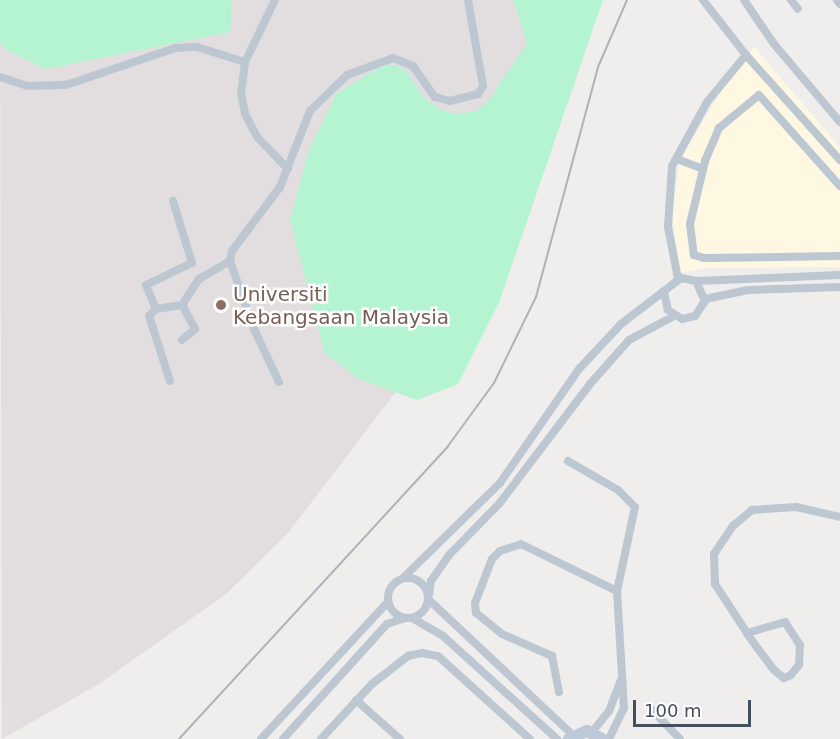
<!DOCTYPE html>
<html>
<head>
<meta charset="utf-8">
<style>
  body { margin:0 }
  #map { position:relative; width:840px; height:739px; overflow:hidden; background:#f0eded; font-family:"DejaVu Sans",sans-serif }
  div>[style] { position:absolute }
  .commercial>* { inset:0; background:#fef8e3 }
  .education>* { inset:0; background:#e2dedf }
  .green>* { inset:0; background:#b5f4d1 }
  .street>* { height:8px; margin:-4px; padding:0 4px; transform-origin:4px; border-radius:4px; background:#bcc7d2 }
  .street>.ring { margin:-4px; padding:0; box-sizing:content-box; background:none; border:8px solid #bcc7d2; border-radius:50% }
  .secondary>* { height:12px; margin:-6px; padding:0 6px; transform-origin:6px; border-radius:6px; background:#bdc9d9 }
  .rail>* { height:2px; margin:-1px; padding:0 1px; transform-origin:1px; border-radius:1px; background:#afb2b9 }
  .dots>* { width:16px; height:16px; translate:-50% -50%; box-sizing:border-box; border:3px solid #fff; border-radius:50% }
  span { translate:-50% -50%; white-space:nowrap; text-align:center; line-height:1.15; -webkit-text-stroke:5px #fff; paint-order:stroke }
  .education-label { font-size:20px; color:#785e54 }
  .left { translate:0 -50%; text-align:left }
  .scale { position:absolute; left:633px; top:700px; width:118px; height:27px; box-sizing:border-box; border:3px solid #434f5d; border-top:0; padding-left:8px; font-size:18px; line-height:21px; white-space:nowrap; color:#434f5d; -webkit-text-stroke:4px #fff; paint-order:stroke }
</style>
</head>
<body>
<div id="map">
  <div class="commercial">
    <div style="clip-path:polygon(754px 47px,840px 147px,840px 267px,703px 268px,681px 273px,672px 217px,680px 160px,734px 70px)"></div>
  </div>
  <div class="education">
    <div style="clip-path:polygon(0 0,556px 0,411px 372px,288px 533px,226px 594px,99px 684px,2px 739px)"></div>
  </div>
  <div class="green">
    <div style="clip-path:polygon(0 0,232px 0,230px 32px,46px 69px,5px 49px,0 42px)"></div>
    <div style="clip-path:polygon(513px 0,603px 0,499px 303px,458px 384px,417px 400px,359px 379px,325px 353px,290px 220px,309px 150px,337px 93px,380px 67px,395px 65px,406px 71px,423px 97px,439px 109px,456px 114px,477px 111px,489px 100px,527px 43px)"></div>
  </div>
  <div class="street">
    <div style="left:275px;top:0;width:69px;rotate:115.8deg"></div>
    <div style="left:245px;top:62px;width:31px;rotate:97deg"></div>
    <div style="left:241px;top:93px;width:21px;rotate:79deg"></div>
    <div style="left:245px;top:114px;width:27px;rotate:62deg"></div>
    <div style="left:258px;top:138px;width:43px;rotate:45.9deg"></div>
    <div style="left:703px;top:0;width:70px;rotate:52deg"></div>
    <div style="left:744px;top:0;width:53px;rotate:55.7deg"></div>
    <div style="left:774px;top:44px;width:102px;rotate:49.8deg"></div>
    <div style="left:791px;top:0;width:11px;rotate:52deg"></div>
    <div style="left:837px;top:0;width:5px;rotate:53deg"></div>
    <div style="left:0;top:77px;width:29px;rotate:18deg"></div>
    <div style="left:28px;top:86px;width:38px;rotate:-2deg"></div>
    <div style="left:66px;top:85px;width:115px;rotate:-18.7deg"></div>
    <div style="left:175px;top:48px;width:22px;rotate:-3deg"></div>
    <div style="left:197px;top:47px;width:50px;rotate:17.4deg"></div>
    <div style="left:677px;top:159px;width:28px;rotate:21deg"></div>
    <div style="left:840px;top:186px;width:122px;rotate:-131.7deg"></div>
    <div style="left:759px;top:95px;width:52px;rotate:140.5deg"></div>
    <div style="left:719px;top:128px;width:36px;rotate:113deg"></div>
    <div style="left:705px;top:161px;width:65px;rotate:103.4deg"></div>
    <div style="left:690px;top:224px;width:31px;rotate:83deg"></div>
    <div style="left:694px;top:255px;width:10px;rotate:17deg"></div>
    <div style="left:704px;top:258px;width:136px;rotate:-0.8deg"></div>
    <div style="left:678px;top:279px;width:53px;rotate:-100.9deg"></div>
    <div style="left:668px;top:227px;width:61px;rotate:-86.2deg"></div>
    <div style="left:672px;top:166px;width:73px;rotate:-61.3deg"></div>
    <div style="left:707px;top:102px;width:61px;rotate:-50.3deg"></div>
    <div style="left:746px;top:55px;width:141px;rotate:48.2deg"></div>
    <div style="left:696px;top:281px;width:144px;rotate:-2.4deg"></div>
    <div style="left:705px;top:299px;width:44px;rotate:-11.8deg"></div>
    <div style="left:748px;top:290px;width:92px;rotate:-1.9deg"></div>
    <div style="left:156px;top:309px;width:26px;rotate:-113deg"></div>
    <div style="left:146px;top:285px;width:51px;rotate:-25.6deg"></div>
    <div style="left:192px;top:263px;width:65px;rotate:-107deg"></div>
    <div style="left:182px;top:340px;width:17px;rotate:-40deg"></div>
    <div style="left:195px;top:329px;width:27px;rotate:-118deg"></div>
    <div style="left:170px;top:381px;width:68px;rotate:-107.9deg"></div>
    <div style="left:149px;top:316px;width:10px;rotate:-45deg"></div>
    <div style="left:156px;top:309px;width:26px;rotate:-9deg"></div>
    <div style="left:182px;top:305px;width:31px;rotate:-57deg"></div>
    <div style="left:199px;top:279px;width:36px;rotate:-30deg"></div>
    <div style="left:279px;top:382px;width:59px;rotate:-115.3deg"></div>
    <div style="left:254px;top:329px;width:72px;rotate:-109.4deg"></div>
    <div style="left:230px;top:261px;width:10px;rotate:-79deg"></div>
    <div style="left:232px;top:251px;width:80px;rotate:-53.1deg"></div>
    <div style="left:280px;top:187px;width:82px;rotate:-68.5deg"></div>
    <div style="left:310px;top:111px;width:52px;rotate:-44.2deg"></div>
    <div style="left:347px;top:75px;width:49px;rotate:-20.3deg"></div>
    <div style="left:393px;top:58px;width:22px;rotate:22deg"></div>
    <div style="left:413px;top:66px;width:38px;rotate:55deg"></div>
    <div style="left:435px;top:97px;width:16px;rotate:15deg"></div>
    <div style="left:450px;top:101px;width:29px;rotate:-14deg"></div>
    <div style="left:478px;top:94px;width:9px;rotate:-58deg"></div>
    <div style="left:483px;top:86px;width:87px;rotate:-99.9deg"></div>
    <div style="left:568px;top:461px;width:58px;rotate:30.1deg"></div>
    <div style="left:618px;top:490px;width:24px;rotate:45deg"></div>
    <div style="left:635px;top:507px;width:86px;rotate:102.1deg"></div>
    <div style="left:617px;top:591px;width:117px;rotate:86.6deg"></div>
    <div style="left:624px;top:708px;width:34px;rotate:116deg"></div>
    <div style="left:404px;top:577px;width:134px;rotate:-44.4deg"></div>
    <div style="left:500px;top:483px;width:139px;rotate:-55.3deg"></div>
    <div style="left:579px;top:369px;width:62px;rotate:-47deg"></div>
    <div style="left:621px;top:324px;width:76px;rotate:-37.5deg"></div>
    <div style="left:681px;top:278px;width:15px;rotate:11deg"></div>
    <div style="left:696px;top:281px;width:22px;rotate:66deg"></div>
    <div style="left:705px;top:301px;width:18px;rotate:124deg"></div>
    <div style="left:695px;top:316px;width:13px;rotate:167deg"></div>
    <div style="left:682px;top:319px;width:17px;rotate:-147deg"></div>
    <div style="left:668px;top:310px;width:17px;rotate:-103deg"></div>
    <div class="ring" style="left:388px;top:578px;width:32px;height:32px"></div>
    <div style="left:429px;top:595px;width:14px;rotate:-82deg"></div>
    <div style="left:431px;top:581px;width:32px;rotate:-55deg"></div>
    <div style="left:449px;top:555px;width:71px;rotate:-45.6deg"></div>
    <div style="left:499px;top:504px;width:151px;rotate:-52.8deg"></div>
    <div style="left:590px;top:384px;width:59px;rotate:-48.4deg"></div>
    <div style="left:629px;top:340px;width:51px;rotate:-28.1deg"></div>
    <div style="left:429px;top:600px;width:197px;rotate:43.2deg"></div>
    <div style="left:412px;top:618px;width:36px;rotate:30deg"></div>
    <div style="left:443px;top:636px;width:154px;rotate:42.1deg"></div>
    <div style="left:747px;top:633px;width:40px;rotate:-16deg"></div>
    <div style="left:785px;top:622px;width:27px;rotate:57deg"></div>
    <div style="left:800px;top:645px;width:20px;rotate:93deg"></div>
    <div style="left:799px;top:665px;width:13px;rotate:129deg"></div>
    <div style="left:791px;top:675px;width:8px;rotate:157deg"></div>
    <div style="left:784px;top:678px;width:13px;rotate:-141deg"></div>
    <div style="left:774px;top:670px;width:26px;rotate:-127deg"></div>
    <div style="left:758px;top:649px;width:19px;rotate:-125deg"></div>
    <div style="left:747px;top:633px;width:59px;rotate:-123.1deg"></div>
    <div style="left:715px;top:584px;width:30px;rotate:-92deg"></div>
    <div style="left:714px;top:554px;width:34px;rotate:-56deg"></div>
    <div style="left:733px;top:526px;width:25px;rotate:-40deg"></div>
    <div style="left:752px;top:510px;width:44px;rotate:-3.9deg"></div>
    <div style="left:796px;top:507px;width:45px;rotate:12.8deg"></div>
    <div style="left:559px;top:692px;width:37px;rotate:-101deg"></div>
    <div style="left:552px;top:656px;width:55px;rotate:-156.3deg"></div>
    <div style="left:502px;top:634px;width:33px;rotate:-141deg"></div>
    <div style="left:476px;top:613px;width:10px;rotate:-96deg"></div>
    <div style="left:475px;top:603px;width:47px;rotate:-68.9deg"></div>
    <div style="left:492px;top:559px;width:11px;rotate:-45deg"></div>
    <div style="left:500px;top:551px;width:22px;rotate:-18deg"></div>
    <div style="left:521px;top:544px;width:107px;rotate:26.1deg"></div>
    <div style="left:356px;top:700px;width:59px;rotate:41.6deg"></div>
    <div style="left:652px;top:710px;width:40px;rotate:46deg"></div>
    <div style="left:592px;top:732px;width:27px;rotate:-51deg"></div>
    <div style="left:609px;top:711px;width:33px;rotate:-69deg"></div>
    <div style="left:261px;top:739px;width:187px;rotate:-47.2deg"></div>
    <div style="left:283px;top:739px;width:155px;rotate:-47.9deg"></div>
    <div style="left:387px;top:624px;width:20px;rotate:-18deg"></div>
    <div style="left:321px;top:739px;width:75px;rotate:-47.2deg"></div>
    <div style="left:372px;top:684px;width:46px;rotate:-37.9deg"></div>
    <div style="left:408px;top:656px;width:14px;rotate:-12deg"></div>
    <div style="left:422px;top:653px;width:16px;rotate:11deg"></div>
    <div style="left:438px;top:656px;width:124px;rotate:42.1deg"></div>
  </div>
  <div class="secondary">
    <div style="left:569px;top:739px;width:20px;rotate:-24deg"></div>
    <div style="left:587px;top:731px;width:17px;rotate:28deg"></div>
  </div>
  <div class="rail">
    <div style="left:179px;top:739px;width:398px;rotate:-47.4deg"></div>
    <div style="left:448px;top:446px;width:78px;rotate:-53.9deg"></div>
    <div style="left:494px;top:383px;width:96px;rotate:-64deg"></div>
    <div style="left:536px;top:297px;width:238px;rotate:-74.9deg"></div>
    <div style="left:598px;top:67px;width:73px;rotate:-66.6deg"></div>
  </div>
  <div class="dots">
    <div style="left:221px;top:305px;background:#8d6e63"></div>
  </div>
  <div class="education-label">
    <span class="left" style="left:233px;top:306px">Universiti<br>Kebangsaan Malaysia</span>
  </div>
  <div class="scale">100 m</div>
</div>
</body>
</html>
